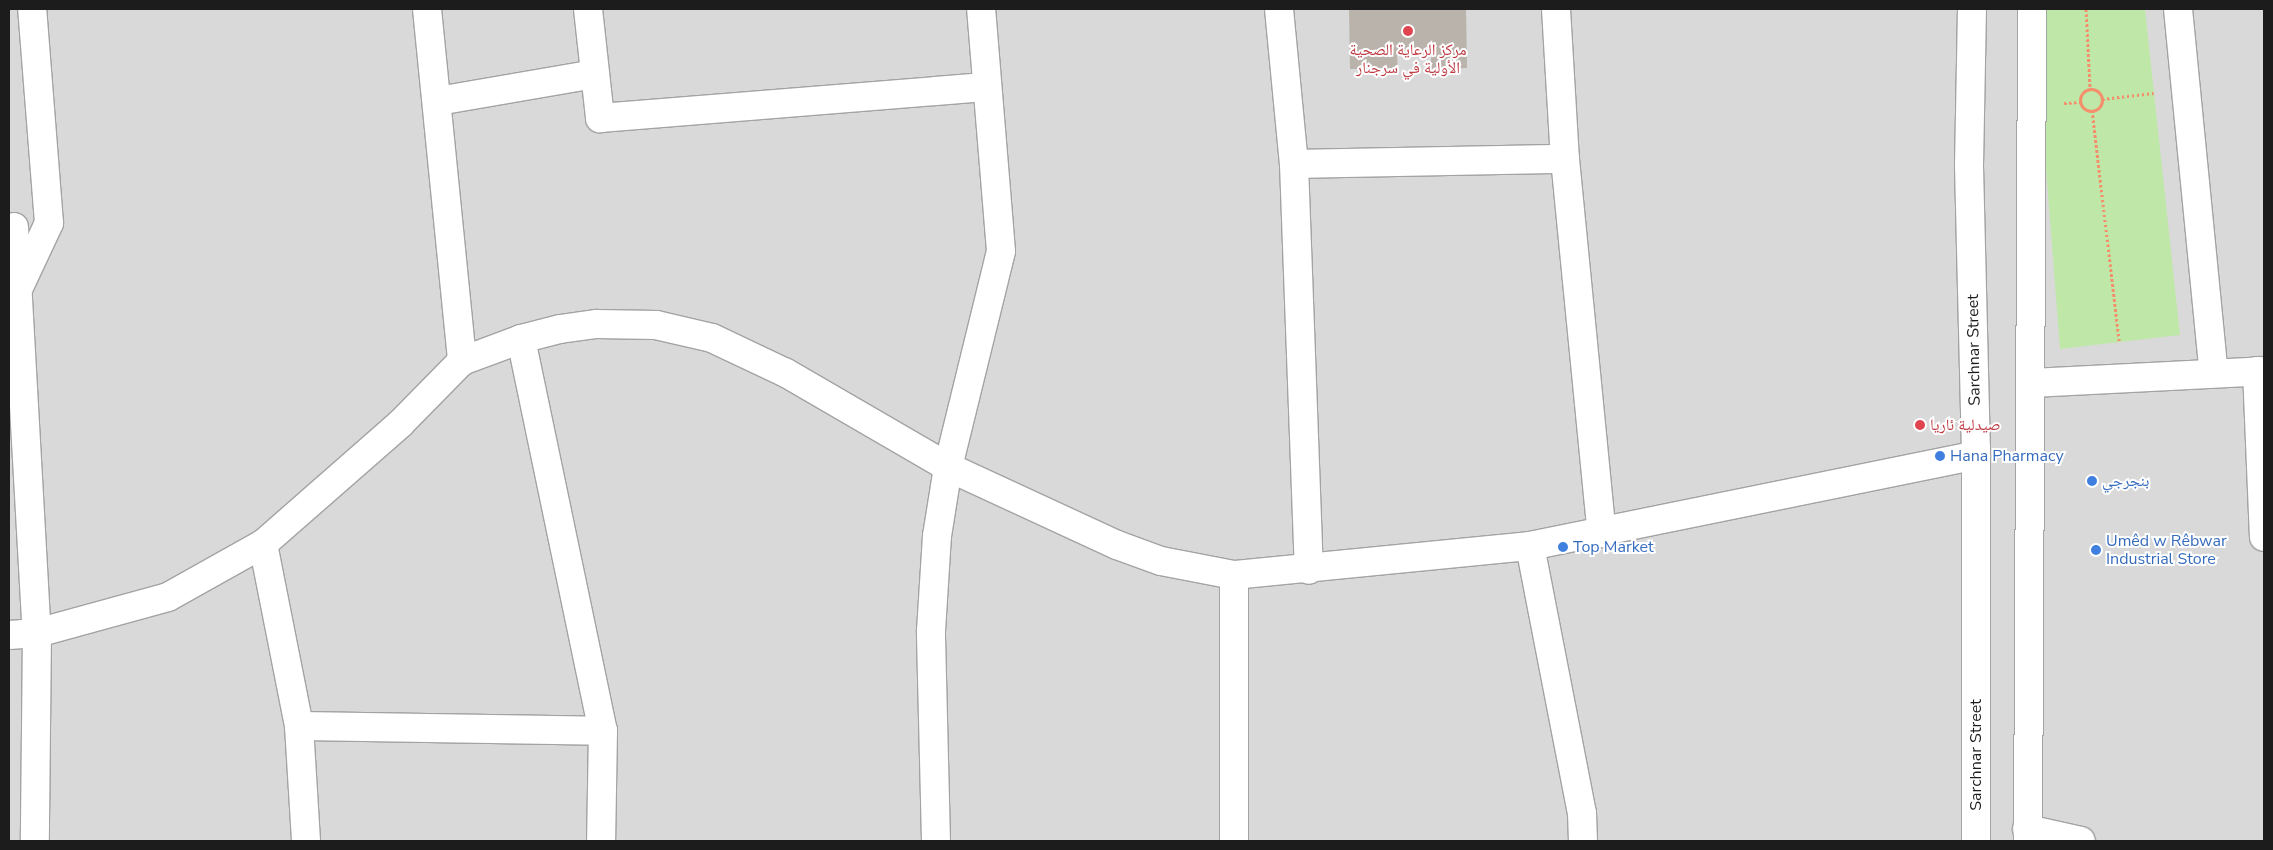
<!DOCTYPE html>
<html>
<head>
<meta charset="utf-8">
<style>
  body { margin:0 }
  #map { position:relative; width:2273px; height:850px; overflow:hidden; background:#edebe2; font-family:"Nunito Sans","Noto Naskh Arabic",sans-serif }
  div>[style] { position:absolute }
  .residential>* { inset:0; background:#dad9d9; transform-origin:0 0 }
  .grass>* { inset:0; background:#bee7a8 }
  .building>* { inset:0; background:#b9b3ab }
  .path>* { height:3px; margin-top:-1.5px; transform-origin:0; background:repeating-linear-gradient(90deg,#f58e6b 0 2.5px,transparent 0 5px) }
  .path>.ring { margin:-1.5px; padding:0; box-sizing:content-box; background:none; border:3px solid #f58e6b; border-radius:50% }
  .roads { filter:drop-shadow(1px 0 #a3a3a3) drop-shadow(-1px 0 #a3a3a3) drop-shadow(0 1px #a3a3a3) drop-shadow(0 -1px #a3a3a3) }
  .minor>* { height:28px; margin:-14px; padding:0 14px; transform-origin:14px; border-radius:14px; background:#fff }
  .dots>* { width:14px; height:14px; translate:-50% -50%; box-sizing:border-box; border:2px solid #fff; border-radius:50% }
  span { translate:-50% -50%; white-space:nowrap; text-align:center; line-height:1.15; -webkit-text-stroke:4px #fff; paint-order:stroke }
  .health-label { font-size:16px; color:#be3a42 }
  .left { translate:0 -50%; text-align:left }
  .street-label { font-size:16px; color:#1c1c1c }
  .shop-label { font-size:16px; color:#366cbe }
  .frame { position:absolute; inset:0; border:10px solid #1c1c1c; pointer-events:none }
</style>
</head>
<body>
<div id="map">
  <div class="residential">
    <div style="left:9px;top:9px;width:2255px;height:832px"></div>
  </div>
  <div class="grass">
    <div style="clip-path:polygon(2039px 9px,2145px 9px,2180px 335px,2060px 349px,2041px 104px)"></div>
  </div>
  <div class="building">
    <div style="clip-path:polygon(1349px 9px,1466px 9px,1467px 68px,1431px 69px,1431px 54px,1397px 55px,1398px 69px,1350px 69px)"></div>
  </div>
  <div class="path">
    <div style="left:2086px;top:9px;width:80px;rotate:87.1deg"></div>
    <div class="ring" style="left:2080px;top:89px;width:19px;height:19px"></div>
    <div style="left:2102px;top:99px;width:52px;rotate:-6.6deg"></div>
    <div style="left:2064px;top:103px;width:16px;rotate:-4deg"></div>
    <div style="left:2092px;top:110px;width:233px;rotate:83.3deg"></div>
  </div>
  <div class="roads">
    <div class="minor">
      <div style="left:427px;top:9px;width:354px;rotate:84.3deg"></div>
      <div style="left:588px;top:9px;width:110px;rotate:83.7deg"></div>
      <div style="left:600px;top:118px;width:386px;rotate:-4.6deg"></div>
      <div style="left:1279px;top:9px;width:156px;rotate:84.5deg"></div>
      <div style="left:1294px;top:164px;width:406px;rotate:87.9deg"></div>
      <div style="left:1556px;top:9px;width:150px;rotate:86.6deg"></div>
      <div style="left:1565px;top:159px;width:376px;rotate:84.4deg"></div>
      <div style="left:1972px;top:9px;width:157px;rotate:91.1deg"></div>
      <div style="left:1969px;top:166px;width:282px;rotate:88.6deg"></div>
      <div style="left:1976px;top:448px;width:393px;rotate:90deg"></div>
      <div style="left:2178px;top:9px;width:366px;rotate:84.4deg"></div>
      <div style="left:438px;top:101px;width:159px;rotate:-9.8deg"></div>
      <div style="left:1294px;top:164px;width:271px;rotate:-1.1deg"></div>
      <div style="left:14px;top:227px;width:407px;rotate:86.8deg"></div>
      <div style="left:37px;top:633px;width:208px;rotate:90.6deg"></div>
      <div style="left:19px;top:287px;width:71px;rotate:-64.9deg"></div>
      <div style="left:49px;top:223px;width:215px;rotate:-94.5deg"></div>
      <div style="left:521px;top:339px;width:400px;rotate:78.2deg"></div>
      <div style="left:603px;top:731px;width:110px;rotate:91deg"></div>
      <div style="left:2257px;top:371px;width:166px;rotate:87.6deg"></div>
      <div style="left:2031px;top:383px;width:233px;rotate:-2.9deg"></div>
      <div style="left:263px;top:544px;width:186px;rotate:78.8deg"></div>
      <div style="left:299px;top:726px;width:115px;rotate:86.5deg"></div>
      <div style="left:1530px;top:546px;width:272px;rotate:79deg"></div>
      <div style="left:1582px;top:813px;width:28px;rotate:88deg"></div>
      <div style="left:9px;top:635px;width:28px;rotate:-4deg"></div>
      <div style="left:37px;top:633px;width:136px;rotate:-15.4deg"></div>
      <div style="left:168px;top:597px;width:109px;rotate:-29.2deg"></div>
      <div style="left:263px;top:544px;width:182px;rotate:-41.2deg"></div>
      <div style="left:400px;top:424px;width:88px;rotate:-45.5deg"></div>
      <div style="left:462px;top:361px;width:63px;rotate:-20.4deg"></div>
      <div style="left:521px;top:339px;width:40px;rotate:-14.4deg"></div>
      <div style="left:560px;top:329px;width:37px;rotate:-8deg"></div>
      <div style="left:597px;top:324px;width:59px;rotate:1deg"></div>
      <div style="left:656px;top:325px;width:57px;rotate:13.1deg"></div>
      <div style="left:712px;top:338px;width:82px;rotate:25.3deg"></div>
      <div style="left:786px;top:373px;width:187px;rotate:30.1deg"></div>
      <div style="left:948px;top:467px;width:186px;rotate:24.8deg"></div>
      <div style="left:1117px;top:545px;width:47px;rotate:20deg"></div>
      <div style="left:1161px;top:561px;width:74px;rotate:10.9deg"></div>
      <div style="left:1234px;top:575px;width:297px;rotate:-5.6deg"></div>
      <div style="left:1530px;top:546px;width:455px;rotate:-11.5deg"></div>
      <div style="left:299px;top:726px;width:304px;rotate:0.9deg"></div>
      <div style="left:2027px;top:829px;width:55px;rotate:12.5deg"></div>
      <div style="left:936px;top:841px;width:210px;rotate:-91.4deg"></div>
      <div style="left:931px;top:631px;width:95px;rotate:-86.4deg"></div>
      <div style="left:937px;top:536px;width:70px;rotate:-80.9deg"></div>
      <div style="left:948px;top:467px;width:222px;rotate:-76.2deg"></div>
      <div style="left:1001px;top:251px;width:243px;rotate:-94.7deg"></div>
      <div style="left:1234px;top:841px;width:266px;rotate:-90deg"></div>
      <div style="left:2028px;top:841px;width:832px;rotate:-89.72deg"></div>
    </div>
  </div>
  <div class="dots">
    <div style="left:1408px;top:31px;background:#e0444e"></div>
    <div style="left:1920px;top:425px;background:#e0444e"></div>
    <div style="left:1940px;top:456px;background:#3f7fe0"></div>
    <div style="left:2092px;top:481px;background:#3f7fe0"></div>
    <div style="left:1563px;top:547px;background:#3f7fe0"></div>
    <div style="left:2096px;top:550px;background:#3f7fe0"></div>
  </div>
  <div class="health-label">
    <span style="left:1408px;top:59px">مركز الرعاية الصحية<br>الأولية في سرجنار</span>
    <span class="left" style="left:1930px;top:425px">صيدلية ئاريا</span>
  </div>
  <div class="street-label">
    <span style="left:1974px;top:350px;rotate:-91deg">Sarchnar Street</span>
    <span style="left:1976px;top:755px;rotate:-90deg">Sarchnar Street</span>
  </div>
  <div class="shop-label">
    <span class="left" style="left:1950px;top:456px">Hana Pharmacy</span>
    <span class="left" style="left:2102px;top:481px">بنجرجي</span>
    <span class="left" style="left:2106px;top:550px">Umêd w Rêbwar<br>Industrial Store</span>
    <span class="left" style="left:1573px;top:547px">Top Market</span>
  </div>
  <div class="frame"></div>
</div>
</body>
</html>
